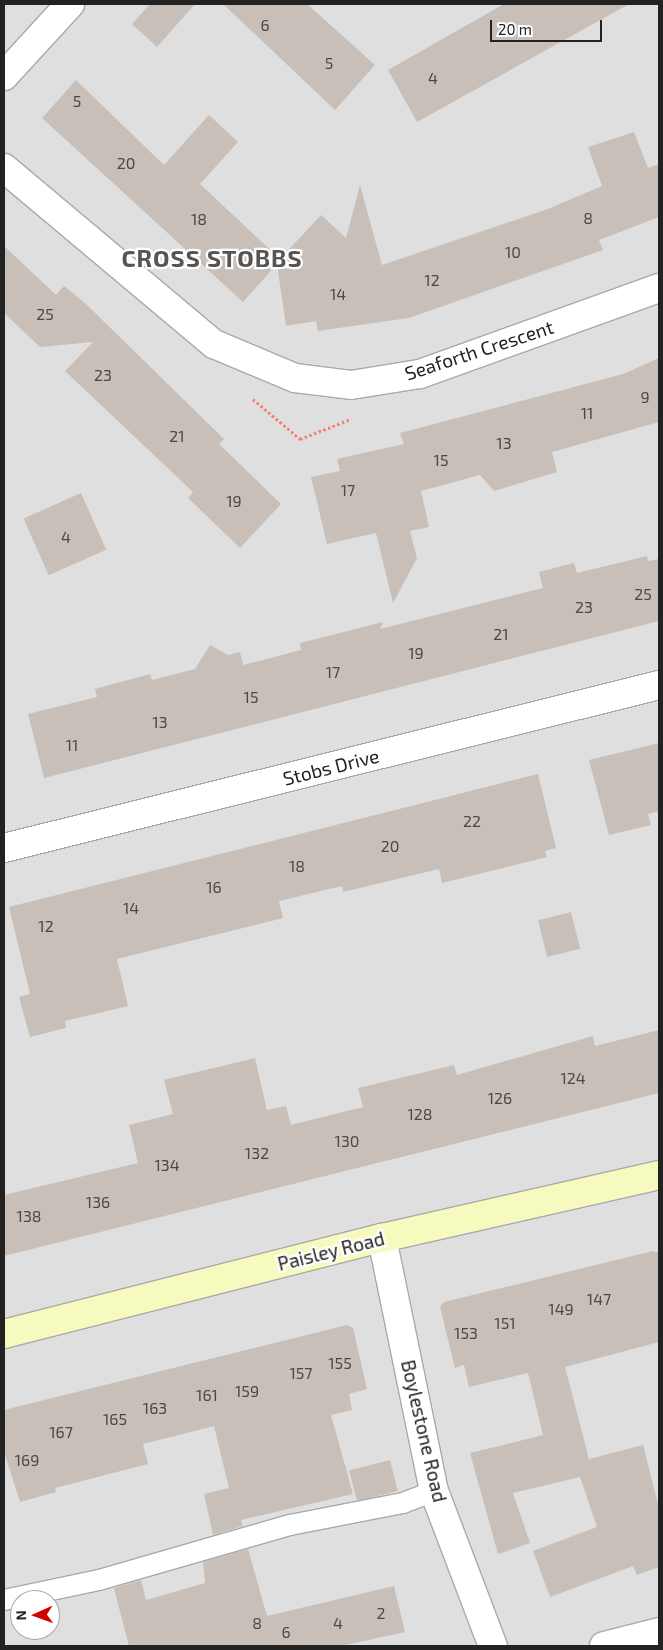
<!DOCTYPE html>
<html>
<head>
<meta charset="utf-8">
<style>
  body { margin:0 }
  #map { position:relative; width:663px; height:1650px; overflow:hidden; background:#f2efe9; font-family:"Exo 2",sans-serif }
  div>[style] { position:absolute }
  .residential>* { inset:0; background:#e0dfdf }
  .building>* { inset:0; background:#c7bfb8; transform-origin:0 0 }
  .path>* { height:3px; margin-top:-1.5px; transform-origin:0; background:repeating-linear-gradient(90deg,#fa8072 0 2.5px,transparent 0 5px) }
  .roads { filter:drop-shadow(1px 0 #a9a9a9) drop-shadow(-1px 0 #a9a9a9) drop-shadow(0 1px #a9a9a9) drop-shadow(0 -1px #a9a9a9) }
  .service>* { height:20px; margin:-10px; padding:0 10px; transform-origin:10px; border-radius:10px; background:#fff }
  .minor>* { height:28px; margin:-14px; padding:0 14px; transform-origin:14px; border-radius:14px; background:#fff }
  .secondary>* { height:28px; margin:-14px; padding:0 14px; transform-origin:14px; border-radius:14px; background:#f7fabf }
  span { translate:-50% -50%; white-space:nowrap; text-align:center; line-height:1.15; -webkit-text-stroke:4.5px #fff; paint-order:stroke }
  .number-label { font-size:16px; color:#4b4948 }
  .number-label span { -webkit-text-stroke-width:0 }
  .street-label { font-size:19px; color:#222 }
  .district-label { font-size:24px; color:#555; font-weight:700; letter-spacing:1px }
  .frame { position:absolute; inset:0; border:5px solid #222; pointer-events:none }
  .north { position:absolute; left:10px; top:1590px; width:50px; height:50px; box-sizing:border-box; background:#fff; border:1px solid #a7a7a7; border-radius:50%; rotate:268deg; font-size:14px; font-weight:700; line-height:20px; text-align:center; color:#222 }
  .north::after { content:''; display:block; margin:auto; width:18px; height:22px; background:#d40000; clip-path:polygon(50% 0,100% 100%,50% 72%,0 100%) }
  .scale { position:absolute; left:490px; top:20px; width:112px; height:22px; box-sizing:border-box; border:2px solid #222; border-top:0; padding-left:6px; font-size:15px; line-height:18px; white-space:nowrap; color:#222; -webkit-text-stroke:4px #fff; paint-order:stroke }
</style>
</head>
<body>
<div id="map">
  <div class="residential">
    <div style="clip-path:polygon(evenodd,4px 4px,659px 4px,659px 1646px,4px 1646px,4px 4px,20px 1600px,50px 1600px,50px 1630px,20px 1630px,20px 1600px)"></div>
  </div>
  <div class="building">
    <div style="clip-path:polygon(150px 4px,195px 4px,157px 47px,132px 24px)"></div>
    <div style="clip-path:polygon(223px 4px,307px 4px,375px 65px,335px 110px)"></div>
    <div style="clip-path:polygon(504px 4px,629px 4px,417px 122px,388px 70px)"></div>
    <div style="clip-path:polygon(76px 80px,164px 165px,209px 115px,238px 142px,200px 184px,280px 259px,321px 215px,346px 238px,360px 185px,382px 265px,548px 209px,602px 186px,588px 147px,634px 132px,648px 168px,659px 164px,659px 217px,599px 240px,603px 250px,409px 318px,318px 331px,316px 321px,286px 326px,277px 264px,243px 302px,42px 118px)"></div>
    <div style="clip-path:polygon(4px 246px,56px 295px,64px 286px,86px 304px,224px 439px,219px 444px,281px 504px,240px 548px,188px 498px,193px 492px,65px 371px,93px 342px,40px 347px,4px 313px)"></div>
    <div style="clip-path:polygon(659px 358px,659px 422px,552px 452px,557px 472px,494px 491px,480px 475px,421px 491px,429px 527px,410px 531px,417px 558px,393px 603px,376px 533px,327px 544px,311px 477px,340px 471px,337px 459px,404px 444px,400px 433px,623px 374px)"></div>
    <div style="left:81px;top:493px;width:62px;height:63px;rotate:66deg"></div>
    <div style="clip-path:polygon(647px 556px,648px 561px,659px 559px,659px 621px,44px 778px,28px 714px,97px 697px,95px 689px,150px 674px,152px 680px,195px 669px,210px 645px,228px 655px,240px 652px,243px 665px,301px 650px,300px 643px,312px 640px,383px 622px,380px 629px,543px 588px,539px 572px,574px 563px,577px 573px)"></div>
    <div style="clip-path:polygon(659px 743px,659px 811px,648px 814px,651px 825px,609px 835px,589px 760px)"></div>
    <div style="clip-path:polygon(538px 774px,556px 848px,545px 851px,547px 857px,442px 883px,439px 869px,343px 892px,342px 886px,279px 901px,283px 918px,117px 959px,128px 1006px,65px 1021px,66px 1028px,30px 1037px,19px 997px,30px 994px,9px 907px)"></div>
    <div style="left:571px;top:912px;width:38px;height:34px;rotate:76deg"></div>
    <div style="clip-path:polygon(659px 1030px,659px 1093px,4px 1256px,4px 1195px,138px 1163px,129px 1125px,173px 1114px,164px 1080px,255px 1058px,267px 1110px,286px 1106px,291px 1125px,363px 1107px,358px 1088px,454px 1065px,457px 1075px,593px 1036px,595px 1046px)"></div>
    <div style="clip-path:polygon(653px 1251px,659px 1253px,659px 1342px,565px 1367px,589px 1459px,643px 1445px,659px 1508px,659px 1567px,637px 1575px,633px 1566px,550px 1597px,533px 1551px,597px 1527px,580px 1477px,513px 1493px,530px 1543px,498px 1554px,470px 1453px,543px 1435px,528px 1373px,469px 1387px,464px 1365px,455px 1368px,440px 1307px,444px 1302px)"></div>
    <div style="clip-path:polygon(347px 1325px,353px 1328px,367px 1389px,349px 1394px,352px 1410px,331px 1415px,353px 1494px,241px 1520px,243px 1526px,213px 1535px,204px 1494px,229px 1488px,214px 1426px,143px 1444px,148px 1464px,55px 1488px,56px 1492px,20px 1502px,4px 1452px,4px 1410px)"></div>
    <div style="left:390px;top:1460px;width:32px;height:42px;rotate:76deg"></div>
    <div style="clip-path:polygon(248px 1549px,267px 1616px,394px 1586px,405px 1632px,341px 1646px,129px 1646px,114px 1588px,141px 1580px,146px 1600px,205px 1583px,203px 1562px)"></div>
  </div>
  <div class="path">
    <div style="left:253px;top:399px;width:62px;rotate:40.4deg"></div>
    <div style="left:300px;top:439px;width:55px;rotate:-21.4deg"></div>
  </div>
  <div class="roads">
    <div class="service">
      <div style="left:4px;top:1600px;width:97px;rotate:-11.9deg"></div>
      <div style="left:99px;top:1580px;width:199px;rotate:-16.1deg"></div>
      <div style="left:290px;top:1525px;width:115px;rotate:-11deg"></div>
      <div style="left:403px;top:1503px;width:33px;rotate:-21deg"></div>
    </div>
    <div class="minor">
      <div style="left:4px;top:76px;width:98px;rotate:-47.5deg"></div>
      <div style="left:4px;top:168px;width:274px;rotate:40deg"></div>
      <div style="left:214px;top:344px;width:88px;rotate:22.8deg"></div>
      <div style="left:295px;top:378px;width:56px;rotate:7.1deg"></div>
      <div style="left:351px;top:385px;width:70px;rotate:-9.1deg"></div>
      <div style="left:420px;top:374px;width:254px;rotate:-19.8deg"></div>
      <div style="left:4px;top:848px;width:675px;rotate:-13.97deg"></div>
      <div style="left:382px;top:1238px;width:258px;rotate:78.4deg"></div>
      <div style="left:434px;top:1491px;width:166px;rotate:69.2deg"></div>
      <div style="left:604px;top:1646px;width:57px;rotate:-14.3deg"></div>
    </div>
    <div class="secondary">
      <div style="left:4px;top:1334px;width:390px;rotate:-14.3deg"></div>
      <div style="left:382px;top:1238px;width:284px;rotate:-12.8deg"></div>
    </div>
  </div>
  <div class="number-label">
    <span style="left:265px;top:25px">6</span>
    <span style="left:329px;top:63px">5</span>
    <span style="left:433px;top:78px">4</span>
    <span style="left:77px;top:101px">5</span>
    <span style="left:126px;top:163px">20</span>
    <span style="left:588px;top:218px">8</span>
    <span style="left:199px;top:219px">18</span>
    <span style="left:513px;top:252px">10</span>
    <span style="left:432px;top:280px">12</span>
    <span style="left:338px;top:294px">14</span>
    <span style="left:45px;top:314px">25</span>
    <span style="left:103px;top:375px">23</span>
    <span style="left:645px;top:397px">9</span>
    <span style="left:587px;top:413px">11</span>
    <span style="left:177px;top:436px">21</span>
    <span style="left:504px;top:443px">13</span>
    <span style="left:441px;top:460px">15</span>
    <span style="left:348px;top:490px">17</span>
    <span style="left:234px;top:501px">19</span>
    <span style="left:66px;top:537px">4</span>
    <span style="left:643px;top:594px">25</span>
    <span style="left:584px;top:607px">23</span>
    <span style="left:501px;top:634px">21</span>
    <span style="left:416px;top:653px">19</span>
    <span style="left:333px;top:672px">17</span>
    <span style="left:251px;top:697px">15</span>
    <span style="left:160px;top:722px">13</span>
    <span style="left:72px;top:745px">11</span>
    <span style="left:472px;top:821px">22</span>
    <span style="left:390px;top:846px">20</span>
    <span style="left:297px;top:866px">18</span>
    <span style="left:214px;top:887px">16</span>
    <span style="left:131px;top:908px">14</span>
    <span style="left:46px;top:926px">12</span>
    <span style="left:573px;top:1078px">124</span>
    <span style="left:500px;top:1098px">126</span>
    <span style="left:420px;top:1114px">128</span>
    <span style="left:347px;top:1141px">130</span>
    <span style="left:257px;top:1153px">132</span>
    <span style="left:167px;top:1165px">134</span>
    <span style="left:98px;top:1202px">136</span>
    <span style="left:29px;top:1216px">138</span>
    <span style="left:599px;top:1299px">147</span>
    <span style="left:561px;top:1309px">149</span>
    <span style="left:505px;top:1323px">151</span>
    <span style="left:466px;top:1333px">153</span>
    <span style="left:340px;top:1363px">155</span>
    <span style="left:301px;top:1373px">157</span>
    <span style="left:247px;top:1391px">159</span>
    <span style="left:207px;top:1395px">161</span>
    <span style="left:155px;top:1408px">163</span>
    <span style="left:115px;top:1419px">165</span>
    <span style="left:61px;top:1432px">167</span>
    <span style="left:27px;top:1460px">169</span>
    <span style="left:381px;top:1613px">2</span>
    <span style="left:257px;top:1623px">8</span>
    <span style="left:338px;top:1623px">4</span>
    <span style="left:286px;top:1632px">6</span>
  </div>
  <div class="street-label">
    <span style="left:479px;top:350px;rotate:-18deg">Seaforth Crescent</span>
    <span style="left:331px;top:767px;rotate:-14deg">Stobs Drive</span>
    <span style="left:331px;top:1251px;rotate:-14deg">Paisley Road</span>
    <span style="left:424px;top:1431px;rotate:77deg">Boylestone Road</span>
  </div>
  <div class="district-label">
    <span style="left:212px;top:258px">CROSS STOBBS</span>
  </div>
  <div class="frame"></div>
  <div class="north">N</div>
  <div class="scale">20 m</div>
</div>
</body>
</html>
